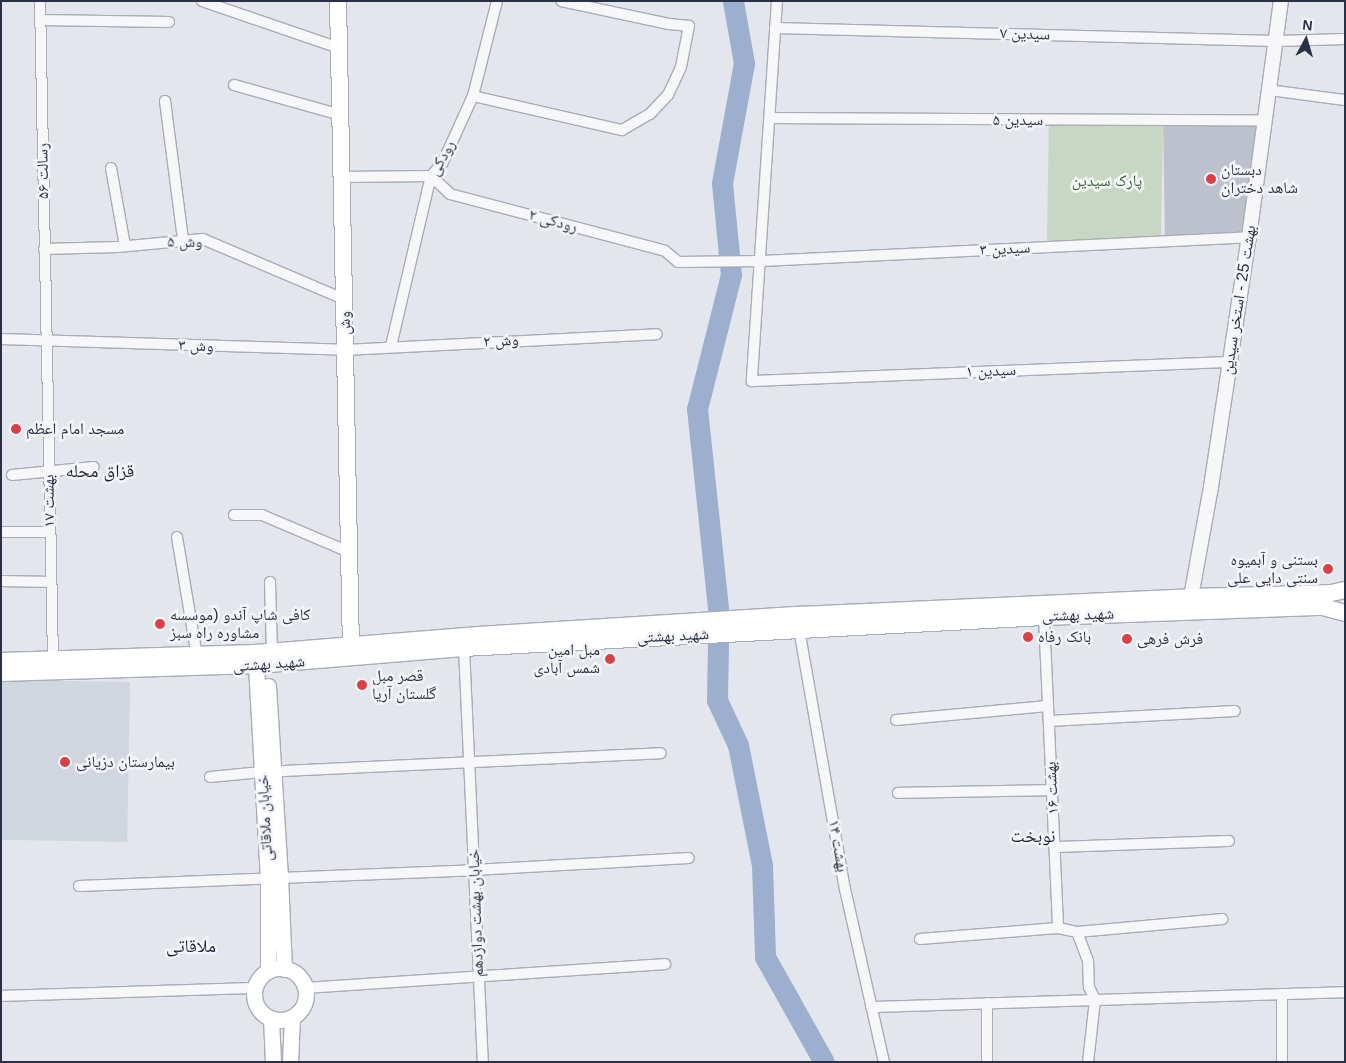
<!DOCTYPE html>
<html>
<head>
<meta charset="utf-8">
<style>
  body { margin:0 }
  #map { position:relative; width:1346px; height:1063px; overflow:hidden; background:#e3e6ec; font-family:Arial,"Noto Naskh Arabic",sans-serif }
  div>[style] { position:absolute }
  .built>* { inset:0; background:#d1d5df; transform-origin:0 0 }
  .green>* { inset:0; background:#c7d7c4; transform-origin:0 0 }
  .river>* { height:21px; margin:-10.5px; padding:0 10.5px; transform-origin:10.5px; border-radius:10.5px; background:#9cafcf }
  .building>* { inset:0; background:#bdc1cd }
  .roads { filter:drop-shadow(1px 0 #a7acb7) drop-shadow(-1px 0 #a7acb7) drop-shadow(0 1px #a7acb7) drop-shadow(0 -1px #a7acb7) }
  .minor>* { height:10px; margin:-5px; padding:0 5px; transform-origin:5px; border-radius:5px; background:#f7f7fa }
  .tertiary>* { height:14px; margin:-7px; padding:0 7px; transform-origin:7px; border-radius:7px; background:#f7f7fa }
  .secondary>* { height:15px; margin:-7.5px; padding:0 7.5px; transform-origin:7.5px; border-radius:7.5px; background:#fff }
  .secondary>.ring { margin:-7.5px; padding:0; box-sizing:content-box; background:none; border:15px solid #fff; border-radius:50% }
  .primary>* { height:16px; margin:-8px; padding:0 8px; transform-origin:8px; border-radius:8px; background:#fff }
  .dots>* { width:14px; height:14px; translate:-50% -50%; box-sizing:border-box; border:2px solid #f4f5f9; border-radius:50% }
  span { translate:-50% -50%; white-space:nowrap; text-align:center; line-height:1.15; -webkit-text-stroke:5px #f4f5f9; paint-order:stroke }
  .street-label { font-size:16px; color:#293146 }
  .poi-label { font-size:16px; color:#293146 }
  .left { translate:0 -50%; text-align:left }
  .right { translate:-100% -50%; text-align:right }
  .park-label { font-size:16px; color:#396335 }
  .neighbourhood-label { font-size:18px; color:#1b2237 }
  .frame { position:absolute; inset:0; border:2px solid #293146; pointer-events:none }
  .north { position:absolute; left:1281px; top:15px; width:50px; height:50px; -webkit-text-stroke:4px #f4f5f9; paint-order:stroke; rotate:6deg; font-size:14px; font-weight:700; line-height:20px; text-align:center; color:#293146 }
  .north::after { content:''; display:block; margin:auto; width:18px; height:22px; background:#293146; clip-path:polygon(50% 0,100% 100%,50% 72%,0 100%) }
</style>
</head>
<body>
<div id="map">
  <div class="built">
    <div style="left:130px;top:682px;width:160px;height:129px;rotate:91deg"></div>
  </div>
  <div class="green">
    <div style="left:1049px;top:120px;width:114px;height:126px;rotate:1deg"></div>
  </div>
  <div class="river">
    <div style="left:718px;top:608px;width:200px;rotate:-96deg"></div>
    <div style="left:697px;top:409px;width:138px;rotate:-75.8deg"></div>
    <div style="left:731px;top:275px;width:92px;rotate:-95.6deg"></div>
    <div style="left:722px;top:183px;width:122px;rotate:-79.6deg"></div>
    <div style="left:744px;top:63px;width:63px;rotate:-100.1deg"></div>
    <div style="left:718px;top:643px;width:57px;rotate:91deg"></div>
    <div style="left:717px;top:700px;width:50px;rotate:65deg"></div>
    <div style="left:738px;top:745px;width:122px;rotate:78.7deg"></div>
    <div style="left:762px;top:865px;width:92px;rotate:88.1deg"></div>
    <div style="left:765px;top:957px;width:120px;rotate:60.7deg"></div>
  </div>
  <div class="building">
    <div style="clip-path:polygon(1163px 121px,1265px 121px,1249px 237px,1165px 241px)"></div>
  </div>
  <div class="roads">
    <div class="minor">
      <div style="left:40px;top:1px;width:659px;rotate:88.87deg"></div>
      <div style="left:202px;top:1px;width:145px;rotate:18.9deg"></div>
      <div style="left:777px;top:1px;width:381px;rotate:93.8deg"></div>
      <div style="left:752px;top:381px;width:477px;rotate:-2.3deg"></div>
      <div style="left:40px;top:20px;width:129px;rotate:0.9deg"></div>
      <div style="left:775px;top:28px;width:501px;rotate:1.49deg"></div>
      <div style="left:1276px;top:41px;width:69px;rotate:-1.7deg"></div>
      <div style="left:234px;top:85px;width:111px;rotate:15.7deg"></div>
      <div style="left:1269px;top:90px;width:77px;rotate:7.5deg"></div>
      <div style="left:473px;top:96px;width:153px;rotate:12.9deg"></div>
      <div style="left:622px;top:130px;width:32px;rotate:-30deg"></div>
      <div style="left:650px;top:114px;width:26px;rotate:-47deg"></div>
      <div style="left:668px;top:95px;width:31px;rotate:-65deg"></div>
      <div style="left:681px;top:67px;width:42px;rotate:-79deg"></div>
      <div style="left:689px;top:26px;width:20px;rotate:-174deg"></div>
      <div style="left:669px;top:24px;width:110px;rotate:-168deg"></div>
      <div style="left:165px;top:101px;width:140px;rotate:82.6deg"></div>
      <div style="left:770px;top:118px;width:495px;rotate:0.3deg"></div>
      <div style="left:111px;top:168px;width:79px;rotate:79.8deg"></div>
      <div style="left:431px;top:176px;width:26px;rotate:43deg"></div>
      <div style="left:450px;top:194px;width:222px;rotate:14.8deg"></div>
      <div style="left:665px;top:251px;width:17px;rotate:40deg"></div>
      <div style="left:678px;top:262px;width:84px;rotate:-0.7deg"></div>
      <div style="left:762px;top:261px;width:488px;rotate:-2.8deg"></div>
      <div style="left:342px;top:177px;width:89px;rotate:-0.6deg"></div>
      <div style="left:44px;top:249px;width:74px;rotate:-1.5deg"></div>
      <div style="left:118px;top:247px;width:85px;rotate:-5.4deg"></div>
      <div style="left:203px;top:239px;width:153px;rotate:23.1deg"></div>
      <div style="left:1px;top:339px;width:344px;rotate:1.8deg"></div>
      <div style="left:345px;top:350px;width:312px;rotate:-2.9deg"></div>
      <div style="left:391px;top:346px;width:175px;rotate:-76.8deg"></div>
      <div style="left:431px;top:176px;width:18px;rotate:-49deg"></div>
      <div style="left:443px;top:162px;width:72px;rotate:-65.6deg"></div>
      <div style="left:473px;top:96px;width:98px;rotate:-75.8deg"></div>
      <div style="left:12px;top:475px;width:82px;rotate:-5.6deg"></div>
      <div style="left:234px;top:515px;width:28px"></div>
      <div style="left:262px;top:515px;width:95px;rotate:23deg"></div>
      <div style="left:1px;top:532px;width:49px"></div>
      <div style="left:177px;top:537px;width:121px;rotate:80.5deg"></div>
      <div style="left:1px;top:581px;width:50px;rotate:1.1deg"></div>
      <div style="left:270px;top:582px;width:70px;rotate:88.4deg"></div>
      <div style="left:1044px;top:617px;width:311px;rotate:87.4deg"></div>
      <div style="left:799px;top:629px;width:264px;rotate:80deg"></div>
      <div style="left:845px;top:889px;width:177px;rotate:77.3deg"></div>
      <div style="left:464px;top:648px;width:414px;rotate:87.4deg"></div>
      <div style="left:896px;top:720px;width:152px;rotate:-5.3deg"></div>
      <div style="left:1049px;top:721px;width:186px;rotate:-3.1deg"></div>
      <div style="left:210px;top:777px;width:52px;rotate:-5.5deg"></div>
      <div style="left:262px;top:772px;width:399px;rotate:-2.7deg"></div>
      <div style="left:898px;top:793px;width:154px;rotate:-1.1deg"></div>
      <div style="left:1055px;top:847px;width:174px;rotate:-2deg"></div>
      <div style="left:79px;top:886px;width:395px;rotate:-2.3deg"></div>
      <div style="left:474px;top:870px;width:215px;rotate:-3.2deg"></div>
      <div style="left:1077px;top:932px;width:146px;rotate:-5.1deg"></div>
      <div style="left:920px;top:939px;width:138px;rotate:-4.6deg"></div>
      <div style="left:1058px;top:928px;width:19px;rotate:12deg"></div>
      <div style="left:1077px;top:932px;width:31px;rotate:69deg"></div>
      <div style="left:1088px;top:961px;width:26px;rotate:88deg"></div>
      <div style="left:1089px;top:987px;width:14px;rotate:65deg"></div>
      <div style="left:1095px;top:1000px;width:62px;rotate:96.4deg"></div>
      <div style="left:306px;top:988px;width:360px;rotate:-3.8deg"></div>
      <div style="left:1282px;top:994px;width:68px;rotate:90deg"></div>
      <div style="left:1px;top:996px;width:254px;rotate:-1.8deg"></div>
      <div style="left:871px;top:1007px;width:474px;rotate:-1.8deg"></div>
      <div style="left:987px;top:1062px;width:59px;rotate:-90deg"></div>
    </div>
    <div class="tertiary">
      <div style="left:1191px;top:597px;width:112px;rotate:-79.7deg"></div>
      <div style="left:1211px;top:487px;width:253px;rotate:-81.4deg"></div>
      <div style="left:1249px;top:237px;width:238px;rotate:-82.3deg"></div>
    </div>
    <div class="secondary">
      <div style="left:256px;top:665px;width:213px;rotate:86.8deg"></div>
      <div style="left:268px;top:878px;width:93px;rotate:90deg"></div>
      <div style="left:268px;top:686px;width:191px;rotate:86.4deg"></div>
      <div style="left:280px;top:877px;width:92px;rotate:87.5deg"></div>
      <div class="ring" style="left:254px;top:968px;width:37px;height:37px"></div>
      <div style="left:271px;top:1019px;width:43px;rotate:87.3deg"></div>
      <div style="left:290px;top:1062px;width:44px;rotate:-87.4deg"></div>
    </div>
    <div class="primary">
      <div style="left:338px;top:1px;width:645px;rotate:88.85deg"></div>
      <div style="left:1px;top:661px;width:254px;rotate:-1.8deg"></div>
      <div style="left:255px;top:653px;width:224px;rotate:-4.6deg"></div>
      <div style="left:478px;top:635px;width:322px;rotate:-3.6deg"></div>
      <div style="left:799px;top:615px;width:392px;rotate:-2.6deg"></div>
      <div style="left:1191px;top:597px;width:140px;rotate:-1.6deg"></div>
      <div style="left:1331px;top:593px;width:14px;rotate:-12deg"></div>
      <div style="left:1px;top:673px;width:255px;rotate:-1.8deg"></div>
      <div style="left:256px;top:665px;width:209px;rotate:-4.7deg"></div>
      <div style="left:464px;top:648px;width:581px;rotate:-3.06deg"></div>
      <div style="left:1044px;top:617px;width:279px;rotate:-2.1deg"></div>
      <div style="left:1323px;top:607px;width:23px;rotate:15deg"></div>
    </div>
  </div>
  <div class="dots">
    <div style="left:1211px;top:179px;background:#da4046"></div>
    <div style="left:16px;top:429px;background:#da4046"></div>
    <div style="left:1328px;top:569px;background:#da4046"></div>
    <div style="left:160px;top:624px;background:#da4046"></div>
    <div style="left:1028px;top:637px;background:#da4046"></div>
    <div style="left:1127px;top:639px;background:#da4046"></div>
    <div style="left:610px;top:659px;background:#da4046"></div>
    <div style="left:362px;top:685px;background:#da4046"></div>
    <div style="left:65px;top:762px;background:#da4046"></div>
  </div>
  <div class="street-label">
    <span style="left:1025px;top:34px;rotate:2deg">سیدین ۷</span>
    <span style="left:1018px;top:120px">سیدین ۵</span>
    <span style="left:442px;top:158px;rotate:-61deg">رودکی</span>
    <span style="left:43px;top:171px;rotate:-91deg">۵۶ رسالت</span>
    <span style="left:553px;top:221px;rotate:15deg">رودکی ۲</span>
    <span style="left:185px;top:242px;rotate:1deg">وش ۵</span>
    <span style="left:1005px;top:249px;rotate:-3deg">سیدین ۳</span>
    <span style="left:1239px;top:300px;rotate:-81deg">بهشت 25 - استخر سیدین</span>
    <span style="left:345px;top:323px;rotate:-91deg">وش</span>
    <span style="left:501px;top:341px;rotate:-3deg">وش ۲</span>
    <span style="left:196px;top:346px;rotate:2deg">وش ۳</span>
    <span style="left:991px;top:371px;rotate:-2deg">سیدین ۱</span>
    <span style="left:49px;top:501px;rotate:-91deg">بهشت ۱۷</span>
    <span style="left:1078px;top:615px;rotate:-2deg">شهید بهشتی</span>
    <span style="left:673px;top:636px;rotate:-3deg">شهید بهشتی</span>
    <span style="left:269px;top:664px;rotate:-4deg">شهید بهشتی</span>
    <span style="left:1052px;top:788px;rotate:-93deg">۱۶ بهشت</span>
    <span style="left:265px;top:818px;rotate:-93deg">خیابان ملاقاتی</span>
    <span style="left:838px;top:846px;rotate:80deg">بهشت ۱۴</span>
    <span style="left:476px;top:913px;rotate:-92deg">خیابان بهشت دوازدهم</span>
  </div>
  <div class="poi-label">
    <span class="left" style="left:1221px;top:179px">دبستان<br>شاهد دختران</span>
    <span class="left" style="left:26px;top:429px">مسجد امام اعظم</span>
    <span class="right" style="left:1318px;top:569px">بستنی و آبمیوه<br>سنتی دایی علی</span>
    <span class="left" style="left:170px;top:624px">کافی شاپ آندو (موسسه<br>مشاوره راه سبز</span>
    <span class="left" style="left:1038px;top:637px">بانک رفاه</span>
    <span class="left" style="left:1137px;top:639px">فرش فرهی</span>
    <span class="right" style="left:600px;top:659px">مبل امین<br>شمس آبادی</span>
    <span class="left" style="left:372px;top:685px">قصر مبل<br>گلستان آریا</span>
    <span class="left" style="left:76px;top:762px">بیمارستان دزیانی</span>
  </div>
  <div class="park-label">
    <span style="left:1107px;top:181px">پارک سیدین</span>
  </div>
  <div class="neighbourhood-label">
    <span style="left:100px;top:471px">قزاق محله</span>
    <span style="left:1033px;top:836px">نوبخت</span>
    <span style="left:191px;top:946px">ملاقاتی</span>
  </div>
  <div class="frame"></div>
  <div class="north">N</div>
</div>
</body>
</html>
